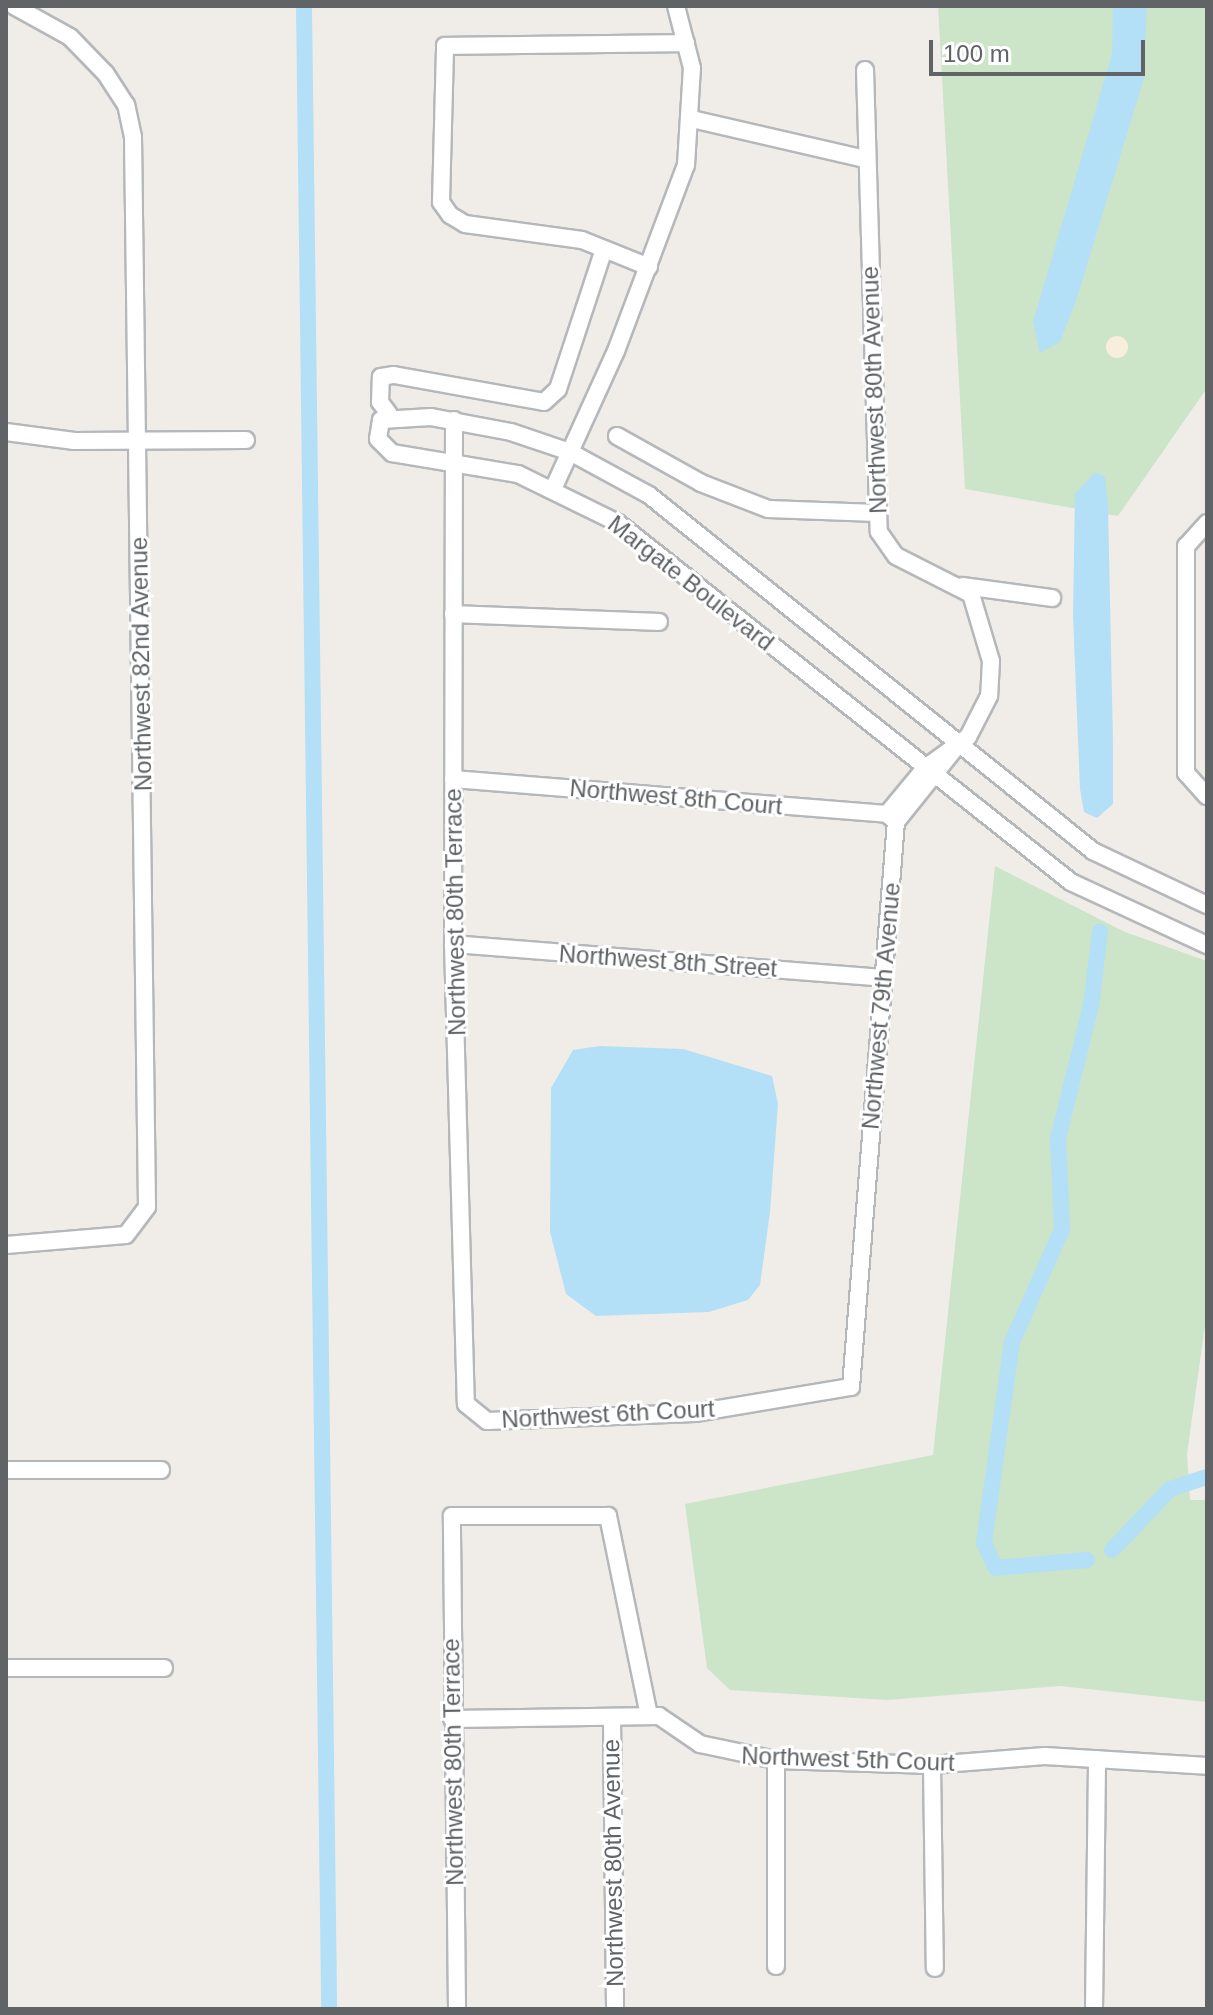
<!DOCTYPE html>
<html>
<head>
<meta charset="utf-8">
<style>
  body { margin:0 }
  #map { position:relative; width:1213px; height:2015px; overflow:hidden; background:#f0ede9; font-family:Arial,sans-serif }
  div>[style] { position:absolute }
  .green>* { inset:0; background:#cce4c8 }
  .sand>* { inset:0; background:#f7eedc }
  .round { border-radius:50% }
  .water>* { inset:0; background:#b3e0f6 }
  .canal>* { height:16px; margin:-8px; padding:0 8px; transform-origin:8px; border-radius:8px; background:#b3e0f6 }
  .roads { filter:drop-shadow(2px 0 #b5b8bb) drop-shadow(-2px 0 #b5b8bb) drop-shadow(0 2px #b5b8bb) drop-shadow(0 -2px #b5b8bb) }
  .minor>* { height:16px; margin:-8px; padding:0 8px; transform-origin:8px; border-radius:8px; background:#fff }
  span { translate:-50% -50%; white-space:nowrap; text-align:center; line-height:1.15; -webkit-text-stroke:6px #fff; paint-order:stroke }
  .street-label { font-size:24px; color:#606467 }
  .frame { position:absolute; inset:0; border:8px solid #606467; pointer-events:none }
  .scale { position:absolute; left:929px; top:40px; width:216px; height:36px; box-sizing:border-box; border:4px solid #606467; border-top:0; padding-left:10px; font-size:24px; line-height:28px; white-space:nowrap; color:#606467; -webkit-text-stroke:6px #fff; paint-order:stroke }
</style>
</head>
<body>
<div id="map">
  <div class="green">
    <div style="clip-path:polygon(938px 6px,1207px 6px,1207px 388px,1118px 516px,965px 489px)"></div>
    <div style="clip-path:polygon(995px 866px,1125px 932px,1207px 961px,1207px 1311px,1187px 1454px,1190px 1500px,1207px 1500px,1207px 1702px,1060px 1686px,887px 1700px,730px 1690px,707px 1668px,685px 1504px,933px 1455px)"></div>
  </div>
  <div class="sand">
    <div class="round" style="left:1106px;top:336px;width:22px;height:22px"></div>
  </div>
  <div class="water">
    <div style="clip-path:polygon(1113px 6px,1147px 6px,1144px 78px,1076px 301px,1060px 342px,1040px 353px,1033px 322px,1112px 54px)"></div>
    <div style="clip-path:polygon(1094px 473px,1105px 476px,1108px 505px,1113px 744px,1113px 804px,1097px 818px,1084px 812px,1080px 789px,1073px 615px,1075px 494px)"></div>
    <div style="clip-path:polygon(600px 1046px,683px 1049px,772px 1076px,778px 1104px,770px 1212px,760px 1285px,748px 1300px,709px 1312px,596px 1316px,566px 1294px,550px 1232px,551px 1088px,573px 1050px)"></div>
  </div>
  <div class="canal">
    <div style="left:304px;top:6px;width:2003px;rotate:89.28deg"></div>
    <div style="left:1112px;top:1550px;width:84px;rotate:-46.4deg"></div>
    <div style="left:1170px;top:1489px;width:39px;rotate:-18deg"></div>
    <div style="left:1087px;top:1560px;width:91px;rotate:175deg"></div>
    <div style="left:996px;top:1568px;width:28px;rotate:-116deg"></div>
    <div style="left:984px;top:1543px;width:203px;rotate:-82.1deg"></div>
    <div style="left:1012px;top:1342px;width:124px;rotate:-66.1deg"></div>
    <div style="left:1062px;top:1229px;width:91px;rotate:-92.5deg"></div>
    <div style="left:1058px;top:1138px;width:136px;rotate:-76deg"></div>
    <div style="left:1091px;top:1006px;width:75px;rotate:-83.1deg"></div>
  </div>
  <div class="roads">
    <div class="minor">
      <div style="left:865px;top:70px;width:462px;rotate:88.3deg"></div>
      <div style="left:879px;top:532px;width:29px;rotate:55deg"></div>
      <div style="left:896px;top:556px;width:84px;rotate:26.9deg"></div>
      <div style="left:971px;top:594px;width:70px;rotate:73.4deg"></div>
      <div style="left:991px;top:661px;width:35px;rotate:93deg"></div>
      <div style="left:989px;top:696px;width:46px;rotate:117.1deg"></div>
      <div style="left:968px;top:737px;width:53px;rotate:144.2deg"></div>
      <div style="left:925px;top:768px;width:60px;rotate:129.6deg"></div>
      <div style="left:692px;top:119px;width:178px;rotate:13deg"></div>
      <div style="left:649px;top:267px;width:72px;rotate:-158.1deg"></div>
      <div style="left:582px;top:240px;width:118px;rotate:-172.2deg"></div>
      <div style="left:465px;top:224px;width:17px;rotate:-149deg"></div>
      <div style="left:450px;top:215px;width:16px;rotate:-125deg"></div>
      <div style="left:441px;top:202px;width:156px;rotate:-88.5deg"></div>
      <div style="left:445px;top:46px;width:241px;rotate:-0.7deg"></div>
      <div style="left:389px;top:414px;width:15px;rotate:-127deg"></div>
      <div style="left:380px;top:402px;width:25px;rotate:-88deg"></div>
      <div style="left:381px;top:377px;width:13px;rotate:-9deg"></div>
      <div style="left:394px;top:375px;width:152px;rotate:10.2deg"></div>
      <div style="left:544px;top:402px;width:19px;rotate:-43deg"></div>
      <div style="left:558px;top:389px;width:147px;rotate:-71.8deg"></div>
      <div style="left:454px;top:420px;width:524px;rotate:90.11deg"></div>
      <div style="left:453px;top:944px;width:460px;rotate:88.4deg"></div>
      <div style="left:466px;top:1404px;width:27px;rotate:39deg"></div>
      <div style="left:487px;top:1421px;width:208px;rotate:-2.2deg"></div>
      <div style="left:695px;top:1413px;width:158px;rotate:-9.5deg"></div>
      <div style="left:851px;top:1387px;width:567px;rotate:-85.45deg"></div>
      <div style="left:896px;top:822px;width:99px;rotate:-51.2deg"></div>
      <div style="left:6px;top:432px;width:69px;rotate:7.5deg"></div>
      <div style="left:74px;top:441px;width:172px;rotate:-0.3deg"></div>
      <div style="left:617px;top:436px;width:96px;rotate:29.2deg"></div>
      <div style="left:701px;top:483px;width:72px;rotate:21.2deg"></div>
      <div style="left:768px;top:509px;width:109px;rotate:2.1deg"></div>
      <div style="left:554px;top:487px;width:149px;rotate:-65.5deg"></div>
      <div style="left:616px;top:351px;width:199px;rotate:-69.4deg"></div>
      <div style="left:686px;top:165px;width:97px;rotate:-86.5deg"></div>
      <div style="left:692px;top:68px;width:64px;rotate:-104.5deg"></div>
      <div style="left:1207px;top:523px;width:31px;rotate:132deg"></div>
      <div style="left:1186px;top:546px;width:227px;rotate:90deg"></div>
      <div style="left:1186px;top:773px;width:31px;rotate:48deg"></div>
      <div style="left:963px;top:586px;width:90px;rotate:7.7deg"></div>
      <div style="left:453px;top:614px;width:206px;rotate:2.2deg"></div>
      <div style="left:453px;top:779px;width:435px;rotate:4.6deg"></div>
      <div style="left:887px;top:814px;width:11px;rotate:41deg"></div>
      <div style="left:1207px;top:905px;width:126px;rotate:-154.7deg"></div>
      <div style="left:1093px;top:851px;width:569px;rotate:-141.28deg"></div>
      <div style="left:649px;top:495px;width:90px;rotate:-151.4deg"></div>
      <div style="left:570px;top:452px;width:62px;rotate:-161.3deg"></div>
      <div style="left:511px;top:432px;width:81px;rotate:-169.4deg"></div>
      <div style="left:431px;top:417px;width:50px;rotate:176.6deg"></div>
      <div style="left:381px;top:420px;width:19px;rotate:99deg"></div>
      <div style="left:378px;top:439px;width:20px;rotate:45deg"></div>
      <div style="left:392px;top:453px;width:128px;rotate:9.5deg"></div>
      <div style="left:518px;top:474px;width:111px;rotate:26.1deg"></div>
      <div style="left:618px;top:523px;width:578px;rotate:38.4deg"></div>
      <div style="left:1071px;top:882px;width:150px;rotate:24.9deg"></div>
      <div style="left:453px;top:944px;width:430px;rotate:4.5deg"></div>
      <div style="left:6px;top:1245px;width:120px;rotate:-4.8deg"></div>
      <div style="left:126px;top:1235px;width:35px;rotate:-53deg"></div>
      <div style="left:147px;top:1207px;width:1070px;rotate:-90.75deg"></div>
      <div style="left:133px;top:137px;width:33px;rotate:-102deg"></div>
      <div style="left:126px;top:105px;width:38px;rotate:-123deg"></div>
      <div style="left:105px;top:73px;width:50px;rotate:-134.2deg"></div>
      <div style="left:70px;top:37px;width:64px;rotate:-151deg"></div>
      <div style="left:6px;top:1470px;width:155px"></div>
      <div style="left:6px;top:1668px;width:158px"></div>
      <div style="left:612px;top:1718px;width:291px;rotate:89.4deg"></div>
      <div style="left:452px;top:1719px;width:207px;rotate:-0.8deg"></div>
      <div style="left:659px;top:1716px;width:50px;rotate:34.3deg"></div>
      <div style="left:700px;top:1744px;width:78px;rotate:11.9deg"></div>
      <div style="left:776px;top:1760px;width:156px;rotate:1.8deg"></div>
      <div style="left:932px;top:1765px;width:113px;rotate:-4.6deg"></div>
      <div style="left:1045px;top:1756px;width:162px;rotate:3.5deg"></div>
      <div style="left:776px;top:1760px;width:206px;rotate:90deg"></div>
      <div style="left:932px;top:1765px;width:203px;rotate:89.2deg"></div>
      <div style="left:457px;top:2009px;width:493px;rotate:-90.6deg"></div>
      <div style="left:452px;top:1516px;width:156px"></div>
      <div style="left:608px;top:1516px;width:204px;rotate:78.4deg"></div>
      <div style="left:1094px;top:2009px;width:250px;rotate:-89.3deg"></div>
    </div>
  </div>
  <div class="street-label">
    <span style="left:874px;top:390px;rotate:-92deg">Northwest 80th Avenue</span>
    <span style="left:691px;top:583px;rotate:38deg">Margate Boulevard</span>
    <span style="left:141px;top:664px;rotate:-91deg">Northwest 82nd Avenue</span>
    <span style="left:676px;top:797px;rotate:5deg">Northwest 8th Court</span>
    <span style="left:455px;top:912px;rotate:-91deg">Northwest 80th Terrace</span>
    <span style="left:668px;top:961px;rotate:4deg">Northwest 8th Street</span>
    <span style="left:881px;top:1006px;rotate:-85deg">Northwest 79th Avenue</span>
    <span style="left:608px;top:1414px;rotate:-3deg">Northwest 6th Court</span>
    <span style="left:848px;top:1759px;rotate:2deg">Northwest 5th Court</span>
    <span style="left:453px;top:1762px;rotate:-91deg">Northwest 80th Terrace</span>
    <span style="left:613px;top:1863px;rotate:-91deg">Northwest 80th Avenue</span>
  </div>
  <div class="frame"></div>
  <div class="scale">100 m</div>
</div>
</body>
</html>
